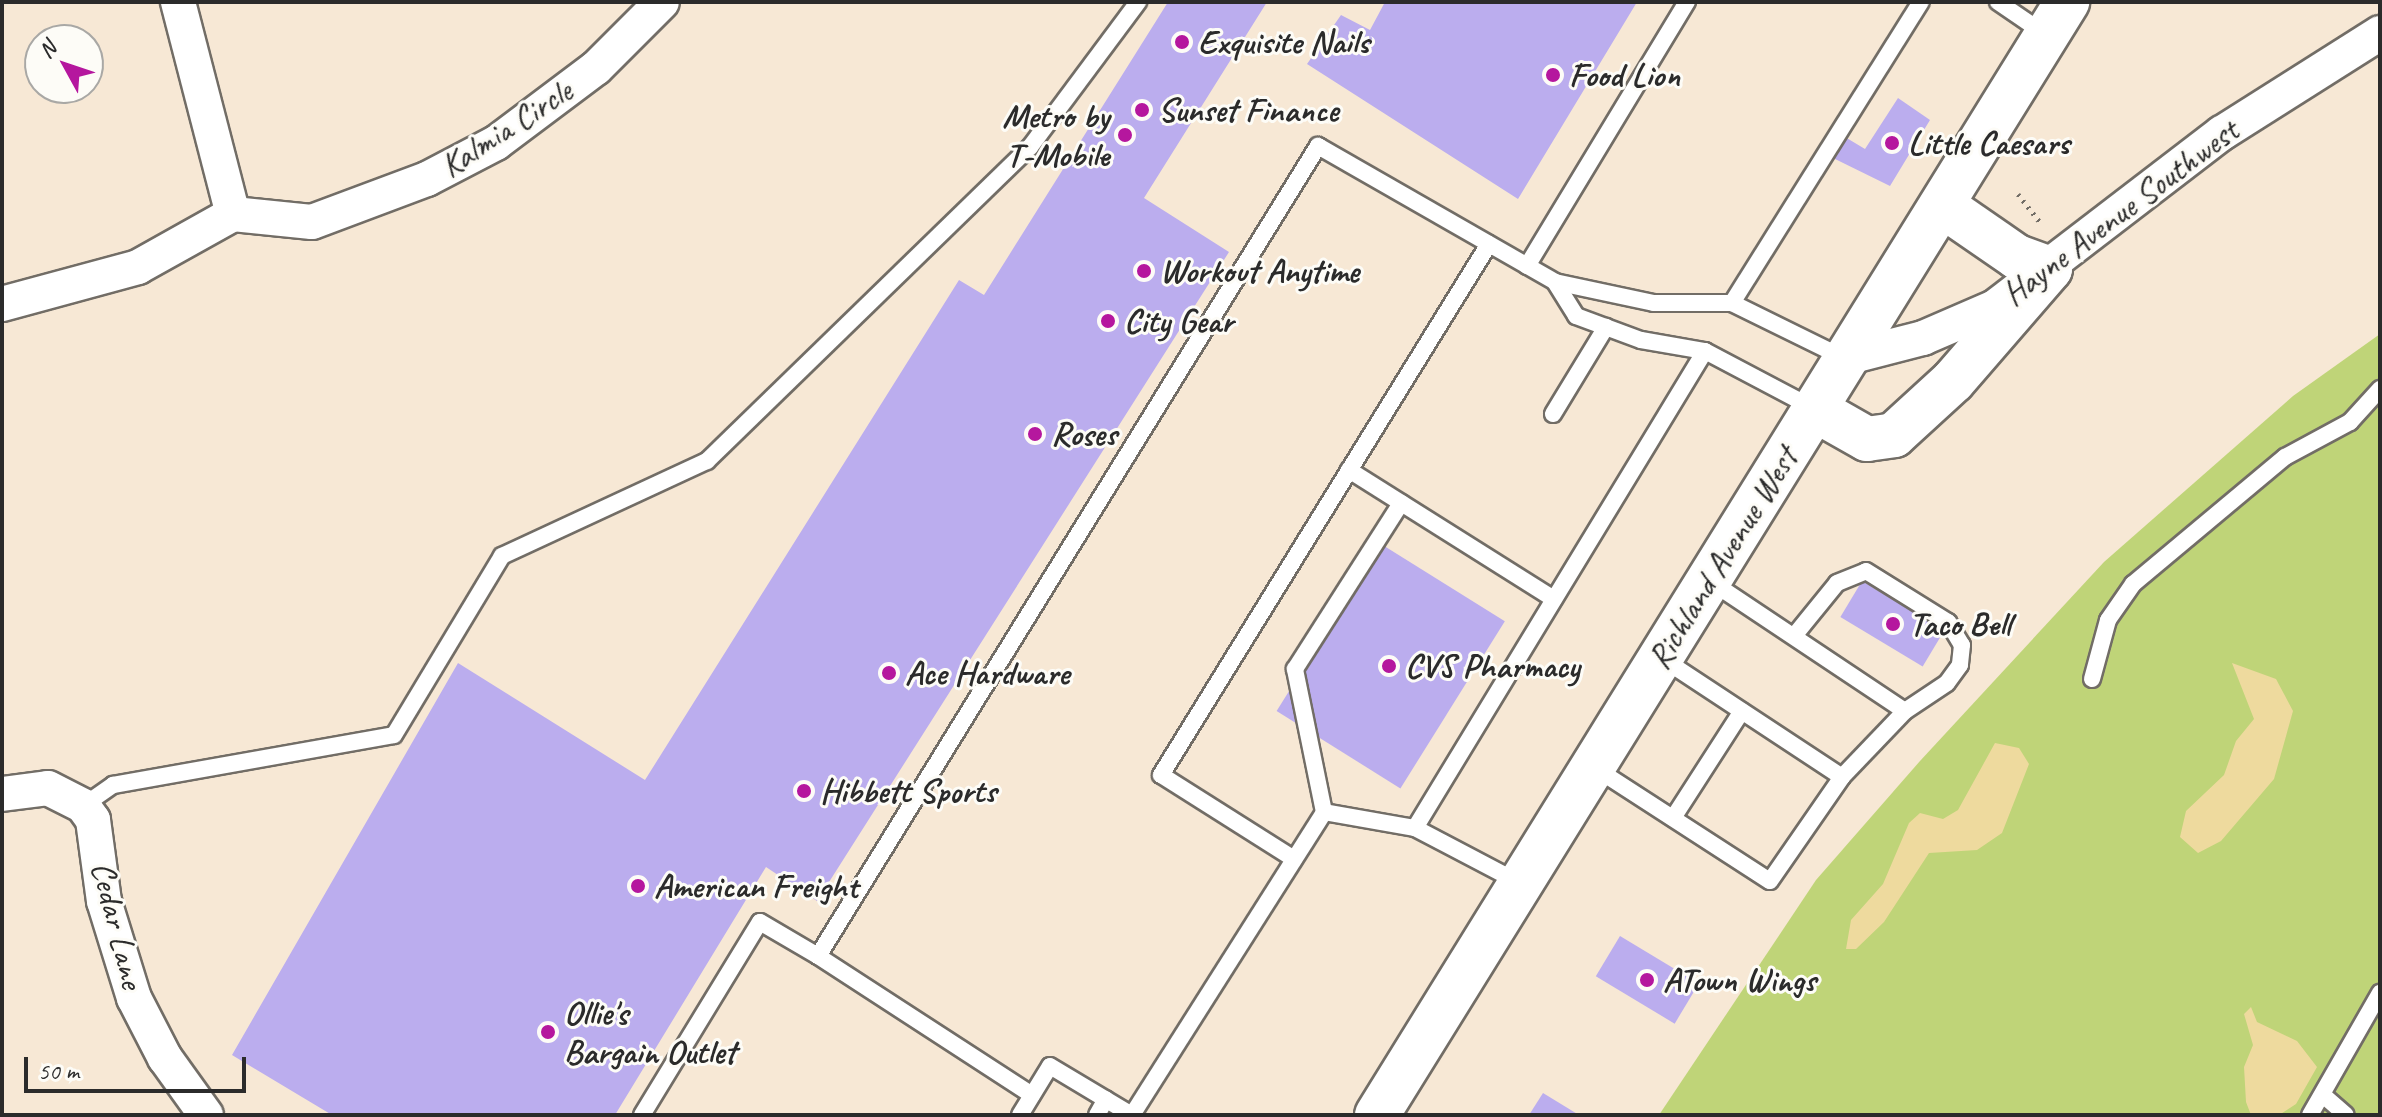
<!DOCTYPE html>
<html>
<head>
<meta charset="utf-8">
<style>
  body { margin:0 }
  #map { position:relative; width:2382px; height:1117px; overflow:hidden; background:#f7e8d5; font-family:Caveat,sans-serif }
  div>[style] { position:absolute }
  .green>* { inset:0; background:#bfd478 }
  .sand>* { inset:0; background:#eeda9e }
  .building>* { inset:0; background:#bbadee; transform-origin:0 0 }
  .path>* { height:5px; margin-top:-2.5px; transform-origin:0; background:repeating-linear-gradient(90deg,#726d66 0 2px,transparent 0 8px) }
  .roads { filter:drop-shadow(2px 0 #726d66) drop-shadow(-2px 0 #726d66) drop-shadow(0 2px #726d66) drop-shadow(0 -2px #726d66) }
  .service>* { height:16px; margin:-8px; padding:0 8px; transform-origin:8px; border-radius:8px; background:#fff }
  .minor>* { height:34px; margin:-17px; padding:0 17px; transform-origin:17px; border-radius:17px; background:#fff }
  .primary>* { height:44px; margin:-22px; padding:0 22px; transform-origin:22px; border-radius:22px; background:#fff }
  .dots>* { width:22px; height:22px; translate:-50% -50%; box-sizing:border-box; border:4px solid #fdfcf7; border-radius:50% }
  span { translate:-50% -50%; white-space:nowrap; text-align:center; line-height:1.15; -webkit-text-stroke:6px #fdfcf7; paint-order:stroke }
  .poi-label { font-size:34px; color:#2b2b2b; font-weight:700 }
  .left { translate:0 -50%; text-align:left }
  .right { translate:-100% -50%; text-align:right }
  .street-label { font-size:34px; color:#2b2b2b }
  .frame { position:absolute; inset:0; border:4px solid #2b2b2b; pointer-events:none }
  .north { position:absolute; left:24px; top:24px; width:80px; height:80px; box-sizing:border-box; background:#fdfcf7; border:2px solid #a9a8a5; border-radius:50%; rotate:310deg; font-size:22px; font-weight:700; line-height:32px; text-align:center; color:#2b2b2b }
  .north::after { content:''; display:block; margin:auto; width:28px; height:36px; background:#b5179e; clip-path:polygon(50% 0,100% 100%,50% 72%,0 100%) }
  .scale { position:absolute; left:24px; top:1057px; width:222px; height:36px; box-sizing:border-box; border:4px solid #2b2b2b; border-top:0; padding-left:10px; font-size:24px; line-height:28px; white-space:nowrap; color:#2b2b2b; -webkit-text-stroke:6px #fdfcf7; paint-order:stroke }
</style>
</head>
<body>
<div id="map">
  <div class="green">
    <div style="clip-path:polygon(2380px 334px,2380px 1115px,1659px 1115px,1816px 880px,1920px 761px,2104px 562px,2293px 396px)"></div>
  </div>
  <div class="sand">
    <div style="clip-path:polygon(2232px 663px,2276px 679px,2293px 711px,2274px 779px,2221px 841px,2198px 853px,2180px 837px,2186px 811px,2224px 775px,2236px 741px,2254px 719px)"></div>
    <div style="clip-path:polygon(1995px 743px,2019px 748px,2029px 764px,2002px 833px,1977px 850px,1929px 853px,1884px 922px,1856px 949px,1846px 949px,1851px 920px,1883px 884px,1909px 823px,1920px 813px,1943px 819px,1958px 810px)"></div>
    <div style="clip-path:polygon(2251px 1007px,2257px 1022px,2297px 1041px,2317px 1067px,2296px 1104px,2279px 1115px,2251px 1115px,2246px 1102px,2244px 1067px,2253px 1045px,2244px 1014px)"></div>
  </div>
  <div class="building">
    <div style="clip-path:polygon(1168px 2px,1267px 2px,1144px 198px,1229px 252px,817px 901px,766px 867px,615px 1115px,332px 1115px,232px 1055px,458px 663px,645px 780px,959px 280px,984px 295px)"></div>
    <div style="clip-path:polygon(1385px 2px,1637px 2px,1518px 199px,1307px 64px,1341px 15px,1370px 30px)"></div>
    <div style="clip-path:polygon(1898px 98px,1930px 120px,1890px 186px,1833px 158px,1845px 137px,1865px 149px)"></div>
    <div style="left:1381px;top:544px;width:146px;height:197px;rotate:32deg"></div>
    <div style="left:1862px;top:581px;width:96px;height:42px;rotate:31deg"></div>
    <div style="left:1620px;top:936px;width:92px;height:47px;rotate:31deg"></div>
    <div style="clip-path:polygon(1543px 1093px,1579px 1115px,1529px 1115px)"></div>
  </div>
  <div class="path">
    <div style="left:2018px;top:194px;width:39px;rotate:52deg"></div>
  </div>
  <div class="roads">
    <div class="service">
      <div style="left:1998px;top:2px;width:57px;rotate:34.2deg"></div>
      <div style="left:1527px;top:266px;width:309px;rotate:-58.8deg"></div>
      <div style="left:1555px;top:282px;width:40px;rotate:58deg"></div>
      <div style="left:1576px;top:316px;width:69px;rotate:20.3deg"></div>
      <div style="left:1641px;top:340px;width:65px;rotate:9.8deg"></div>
      <div style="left:1705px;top:351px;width:120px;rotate:27.8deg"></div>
      <div style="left:1732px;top:303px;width:355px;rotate:-57.9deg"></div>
      <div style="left:1553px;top:414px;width:102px;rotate:-58.7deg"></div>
      <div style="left:1349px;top:470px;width:242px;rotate:32.2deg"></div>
      <div style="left:1710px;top:581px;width:234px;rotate:33.7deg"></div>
      <div style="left:1794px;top:636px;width:68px;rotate:-50.9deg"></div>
      <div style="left:1837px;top:583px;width:31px;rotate:-22deg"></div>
      <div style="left:1866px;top:571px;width:97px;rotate:31.9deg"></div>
      <div style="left:1948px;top:622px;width:27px;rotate:59deg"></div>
      <div style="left:1962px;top:645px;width:20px;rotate:96deg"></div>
      <div style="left:1960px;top:665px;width:22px;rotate:126deg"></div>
      <div style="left:1947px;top:683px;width:50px;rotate:146.3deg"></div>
      <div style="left:1905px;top:711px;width:91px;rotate:133.7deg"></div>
      <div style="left:2092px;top:679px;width:61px;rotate:-74.8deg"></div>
      <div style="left:2108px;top:620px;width:44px;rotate:-55.2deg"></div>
      <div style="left:2133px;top:584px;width:198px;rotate:-39.9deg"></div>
      <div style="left:2285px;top:457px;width:74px;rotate:-28.3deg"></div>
      <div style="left:2350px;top:422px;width:45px;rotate:-47.7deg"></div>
      <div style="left:1595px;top:768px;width:208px;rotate:32.9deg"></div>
      <div style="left:1770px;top:881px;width:126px;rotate:-55.3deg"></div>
      <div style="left:1842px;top:777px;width:214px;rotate:-146.6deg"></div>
      <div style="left:83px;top:806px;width:37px;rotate:-35deg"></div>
      <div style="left:113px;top:785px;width:285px;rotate:-10.1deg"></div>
      <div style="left:394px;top:735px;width:209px;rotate:-58.9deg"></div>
      <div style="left:502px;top:556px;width:226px;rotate:-24.9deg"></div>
      <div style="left:707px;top:461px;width:450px;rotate:-44.2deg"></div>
      <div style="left:1030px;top:147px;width:181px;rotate:-53.3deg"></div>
      <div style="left:1324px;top:812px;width:146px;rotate:-101.5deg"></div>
      <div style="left:1295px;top:669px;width:197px;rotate:-57.4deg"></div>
      <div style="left:1673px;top:818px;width:127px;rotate:-57.2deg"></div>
      <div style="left:1294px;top:859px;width:157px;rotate:-147.7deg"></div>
      <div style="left:1161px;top:775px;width:624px;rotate:-58.3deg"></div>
      <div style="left:1518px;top:882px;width:116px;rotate:-152.3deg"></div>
      <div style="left:1415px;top:828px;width:558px;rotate:-58.7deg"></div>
      <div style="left:1032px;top:1095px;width:255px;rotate:-147deg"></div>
      <div style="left:818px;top:956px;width:952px;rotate:-58.31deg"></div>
      <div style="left:1318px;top:146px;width:273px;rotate:29.8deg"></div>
      <div style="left:1555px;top:282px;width:101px;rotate:12deg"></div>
      <div style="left:1654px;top:303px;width:78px"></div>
      <div style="left:1732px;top:303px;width:125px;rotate:26.2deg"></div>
      <div style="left:2323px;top:1095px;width:30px;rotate:41deg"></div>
      <div style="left:642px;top:1115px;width:226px;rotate:-58.6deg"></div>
      <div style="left:760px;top:922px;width:67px;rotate:30.4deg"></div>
      <div style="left:1020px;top:1115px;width:57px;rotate:-58.5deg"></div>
      <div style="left:1050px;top:1066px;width:96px;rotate:30.9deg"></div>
      <div style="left:1097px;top:1115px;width:18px;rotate:-61deg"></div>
      <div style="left:1132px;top:1115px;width:359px;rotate:-57.6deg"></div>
      <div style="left:1324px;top:812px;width:92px;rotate:10deg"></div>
      <div style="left:2310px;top:1115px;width:141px;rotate:-60.2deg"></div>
    </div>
    <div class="minor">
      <div style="left:178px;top:2px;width:219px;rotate:75.5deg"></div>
      <div style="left:233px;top:214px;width:79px;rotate:5.8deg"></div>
      <div style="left:312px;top:222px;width:123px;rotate:-20.5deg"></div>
      <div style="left:427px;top:179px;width:78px;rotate:-27.6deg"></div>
      <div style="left:496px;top:143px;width:125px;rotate:-36.9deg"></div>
      <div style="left:596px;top:68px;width:93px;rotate:-45deg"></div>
      <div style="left:2px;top:304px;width:141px;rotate:-15.2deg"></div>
      <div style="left:138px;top:267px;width:109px;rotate:-29.2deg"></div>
      <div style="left:1845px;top:358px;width:81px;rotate:-14.4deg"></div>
      <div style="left:1923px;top:338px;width:78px;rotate:-23.3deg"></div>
      <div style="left:1995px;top:307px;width:286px;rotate:-37.5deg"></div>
      <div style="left:2222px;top:133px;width:187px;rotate:-32.3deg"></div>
      <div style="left:2px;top:794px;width:46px;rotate:-7.4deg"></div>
      <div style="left:48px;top:788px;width:39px;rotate:27deg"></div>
      <div style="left:83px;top:806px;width:17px;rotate:54deg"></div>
      <div style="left:93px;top:820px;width:82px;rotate:82.3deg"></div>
      <div style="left:104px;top:901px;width:102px;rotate:72.8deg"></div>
      <div style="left:134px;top:998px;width:68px;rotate:62.7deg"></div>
      <div style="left:165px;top:1058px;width:70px;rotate:54.3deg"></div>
    </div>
    <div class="primary">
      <div style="left:1814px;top:409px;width:61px;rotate:29.5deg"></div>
      <div style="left:1867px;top:439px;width:27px;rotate:-8deg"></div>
      <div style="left:1894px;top:435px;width:80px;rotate:-42.5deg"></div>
      <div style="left:1953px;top:381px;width:148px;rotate:-49.1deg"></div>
      <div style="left:2050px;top:269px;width:35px;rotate:-160deg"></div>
      <div style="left:2017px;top:257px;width:90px;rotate:-145.4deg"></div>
      <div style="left:1377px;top:1115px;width:1310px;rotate:-58.2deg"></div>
    </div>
  </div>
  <div class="dots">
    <div style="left:1182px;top:42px;background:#b5179e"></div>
    <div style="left:1553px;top:75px;background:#b5179e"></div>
    <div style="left:1142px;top:110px;background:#b5179e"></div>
    <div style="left:1125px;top:135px;background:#b5179e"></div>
    <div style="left:1892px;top:143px;background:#b5179e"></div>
    <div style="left:1144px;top:271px;background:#b5179e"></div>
    <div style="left:1108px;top:321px;background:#b5179e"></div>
    <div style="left:1035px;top:434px;background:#b5179e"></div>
    <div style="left:1893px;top:624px;background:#b5179e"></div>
    <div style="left:1389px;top:666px;background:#b5179e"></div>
    <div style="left:889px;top:673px;background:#b5179e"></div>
    <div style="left:804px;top:791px;background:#b5179e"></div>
    <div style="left:638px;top:886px;background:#b5179e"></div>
    <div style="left:1647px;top:980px;background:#b5179e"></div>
    <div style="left:548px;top:1032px;background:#b5179e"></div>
  </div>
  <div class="poi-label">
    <span class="left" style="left:1198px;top:42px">Exquisite Nails</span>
    <span class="left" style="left:1569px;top:75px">Food Lion</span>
    <span class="left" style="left:1158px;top:110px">Sunset Finance</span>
    <span class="right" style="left:1109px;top:135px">Metro by<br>T-Mobile</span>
    <span class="left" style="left:1908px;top:143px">Little Caesars</span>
    <span class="left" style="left:1160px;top:271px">Workout Anytime</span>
    <span class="left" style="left:1124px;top:321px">City Gear</span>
    <span class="left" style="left:1051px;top:434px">Roses</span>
    <span class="left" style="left:1909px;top:624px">Taco Bell</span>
    <span class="left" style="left:1405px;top:666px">CVS Pharmacy</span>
    <span class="left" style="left:905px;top:673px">Ace Hardware</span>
    <span class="left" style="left:820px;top:791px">Hibbett Sports</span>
    <span class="left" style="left:654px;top:886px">American Freight</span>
    <span class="left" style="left:1663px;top:980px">ATown Wings</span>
    <span class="left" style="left:564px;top:1032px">Ollie's<br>Bargain Outlet</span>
  </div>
  <div class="street-label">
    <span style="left:506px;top:128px;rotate:-33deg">Kalmia Circle</span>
    <span style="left:2120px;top:212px;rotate:-37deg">Hayne Avenue Southwest</span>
    <span style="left:1722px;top:558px;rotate:-58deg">Richland Avenue West</span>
    <span style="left:118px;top:925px;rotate:76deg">Cedar Lane</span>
  </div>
  <div class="frame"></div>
  <div class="north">N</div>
  <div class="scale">50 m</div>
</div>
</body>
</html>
